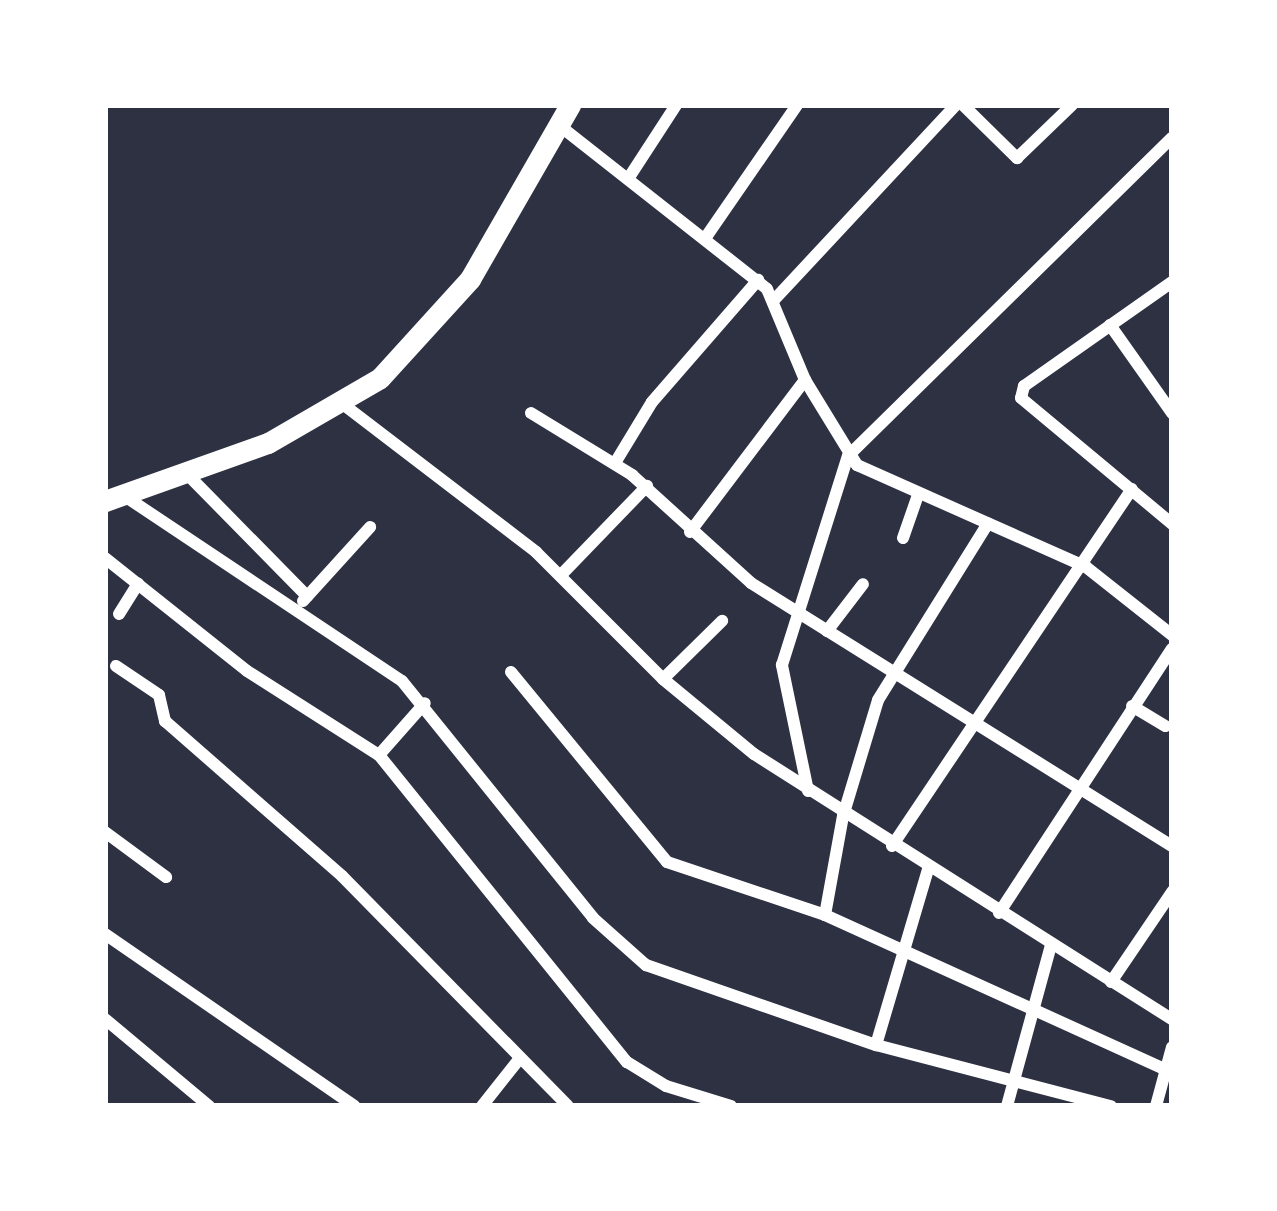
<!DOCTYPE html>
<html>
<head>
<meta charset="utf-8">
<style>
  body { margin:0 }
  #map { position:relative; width:1277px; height:1211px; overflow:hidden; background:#2d3142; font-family:Karla,sans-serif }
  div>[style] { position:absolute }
  .minor>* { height:12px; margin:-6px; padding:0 6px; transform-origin:6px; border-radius:6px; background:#fff }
  .tertiary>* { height:21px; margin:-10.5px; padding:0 10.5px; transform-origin:10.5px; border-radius:10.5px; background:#fff }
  span { translate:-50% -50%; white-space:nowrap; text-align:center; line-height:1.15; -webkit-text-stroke:12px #fff; paint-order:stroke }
  .frame { position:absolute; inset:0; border:108px solid #fff; pointer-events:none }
</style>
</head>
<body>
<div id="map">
  <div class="minor">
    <div style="left:963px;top:105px;width:76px;rotate:44.5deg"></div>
    <div style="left:1017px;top:158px;width:76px;rotate:-43.9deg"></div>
    <div style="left:560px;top:126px;width:263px;rotate:38.2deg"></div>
    <div style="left:767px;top:289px;width:99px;rotate:67.3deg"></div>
    <div style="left:805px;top:380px;width:100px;rotate:58.5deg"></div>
    <div style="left:857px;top:465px;width:251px;rotate:24deg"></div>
    <div style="left:1086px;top:567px;width:110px;rotate:38.3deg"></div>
    <div style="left:628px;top:179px;width:88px;rotate:-57deg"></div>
    <div style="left:706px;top:237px;width:160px;rotate:-55.4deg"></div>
    <div style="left:1172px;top:282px;width:181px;rotate:144.9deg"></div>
    <div style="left:1024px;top:386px;width:12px;rotate:104deg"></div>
    <div style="left:1021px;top:398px;width:197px;rotate:39.8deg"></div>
    <div style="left:774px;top:300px;width:267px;rotate:-47deg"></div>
    <div style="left:1110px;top:325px;width:108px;rotate:54.8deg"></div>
    <div style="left:344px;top:405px;width:242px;rotate:37.4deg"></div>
    <div style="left:536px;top:552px;width:180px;rotate:45deg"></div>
    <div style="left:663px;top:679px;width:118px;rotate:39.5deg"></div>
    <div style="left:754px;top:754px;width:495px;rotate:32.4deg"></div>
    <div style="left:531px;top:413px;width:119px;rotate:31.5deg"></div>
    <div style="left:632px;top:475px;width:161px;rotate:42.2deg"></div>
    <div style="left:751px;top:583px;width:496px;rotate:32deg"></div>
    <div style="left:615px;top:463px;width:71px;rotate:-58.8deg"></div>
    <div style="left:652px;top:402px;width:162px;rotate:-49deg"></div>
    <div style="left:188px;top:475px;width:170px;rotate:45.5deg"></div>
    <div style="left:123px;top:495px;width:335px;rotate:33.7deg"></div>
    <div style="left:402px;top:681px;width:304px;rotate:51.1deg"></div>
    <div style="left:593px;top:918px;width:71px;rotate:41.6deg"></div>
    <div style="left:646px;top:965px;width:244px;rotate:19.2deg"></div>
    <div style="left:876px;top:1045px;width:243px;rotate:14.6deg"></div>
    <div style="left:690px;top:532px;width:191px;rotate:-52.9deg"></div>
    <div style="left:903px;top:538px;width:46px;rotate:-70.8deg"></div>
    <div style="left:105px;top:558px;width:181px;rotate:38.5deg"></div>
    <div style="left:247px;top:671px;width:156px;rotate:32.5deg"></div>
    <div style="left:379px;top:755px;width:395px;rotate:51.1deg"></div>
    <div style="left:627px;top:1062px;width:46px;rotate:31.6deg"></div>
    <div style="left:666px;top:1086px;width:68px;rotate:17.1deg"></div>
    <div style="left:561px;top:575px;width:124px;rotate:-46deg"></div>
    <div style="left:303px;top:601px;width:100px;rotate:-47.8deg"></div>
    <div style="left:119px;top:614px;width:36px;rotate:-58deg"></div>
    <div style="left:827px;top:631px;width:59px;rotate:-52.5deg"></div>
    <div style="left:116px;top:666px;width:52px;rotate:34deg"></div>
    <div style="left:159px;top:695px;width:27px;rotate:77deg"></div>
    <div style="left:165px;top:721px;width:235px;rotate:41.2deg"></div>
    <div style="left:342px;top:876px;width:322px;rotate:45.5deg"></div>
    <div style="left:511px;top:672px;width:246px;rotate:50.6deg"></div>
    <div style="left:667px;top:862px;width:167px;rotate:18.5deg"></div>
    <div style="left:825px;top:915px;width:375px;rotate:24.4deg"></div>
    <div style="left:663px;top:679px;width:83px;rotate:-44.5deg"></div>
    <div style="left:1132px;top:706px;width:39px;rotate:31deg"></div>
    <div style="left:379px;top:755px;width:69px;rotate:-48.5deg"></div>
    <div style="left:808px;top:791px;width:129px;rotate:-101.7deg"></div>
    <div style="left:782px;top:665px;width:219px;rotate:-72.5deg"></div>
    <div style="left:848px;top:456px;width:454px;rotate:-44.5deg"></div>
    <div style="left:105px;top:832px;width:76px;rotate:36.4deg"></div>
    <div style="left:892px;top:846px;width:430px;rotate:-56.1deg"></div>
    <div style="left:999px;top:913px;width:316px;rotate:-56.8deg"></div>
    <div style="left:825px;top:915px;width:101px;rotate:-79.7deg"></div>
    <div style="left:843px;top:816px;width:121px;rotate:-73.2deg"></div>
    <div style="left:878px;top:700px;width:208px;rotate:-58.1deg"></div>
    <div style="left:105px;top:934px;width:303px;rotate:34.6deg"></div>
    <div style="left:1111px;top:982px;width:109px;rotate:-55.9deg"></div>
    <div style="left:105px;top:1019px;width:136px;rotate:39.9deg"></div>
    <div style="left:876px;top:1045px;width:184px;rotate:-73.5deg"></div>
    <div style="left:482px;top:1106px;width:61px;rotate:-51.6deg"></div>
    <div style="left:1007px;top:1106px;width:167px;rotate:-74.7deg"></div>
    <div style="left:1156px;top:1106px;width:61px;rotate:-74.8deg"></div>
  </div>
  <div class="tertiary">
    <div style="left:105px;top:501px;width:173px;rotate:-19.6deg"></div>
    <div style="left:268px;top:443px;width:129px;rotate:-30.1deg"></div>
    <div style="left:380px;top:378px;width:134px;rotate:-47.7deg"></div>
    <div style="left:470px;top:279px;width:201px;rotate:-60.1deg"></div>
  </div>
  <div class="frame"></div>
</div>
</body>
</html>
